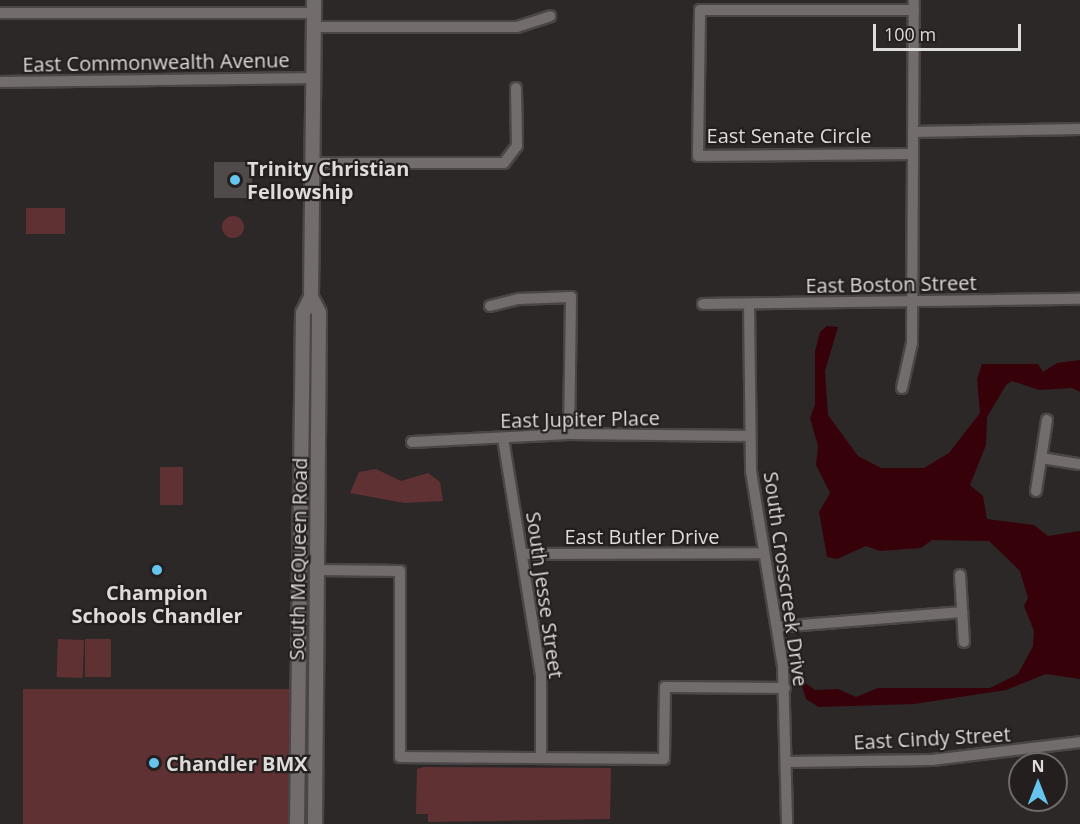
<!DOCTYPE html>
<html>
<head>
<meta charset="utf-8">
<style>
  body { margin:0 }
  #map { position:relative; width:1080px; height:824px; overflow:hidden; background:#2d2828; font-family:"Open Sans",sans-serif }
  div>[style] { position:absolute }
  .green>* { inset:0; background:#603133; transform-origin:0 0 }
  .round { border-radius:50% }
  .water>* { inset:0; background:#370109 }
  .building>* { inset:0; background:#504a4a; transform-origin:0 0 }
  .roads { filter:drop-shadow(2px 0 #4a4646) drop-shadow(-2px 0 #4a4646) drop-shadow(0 2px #4a4646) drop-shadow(0 -2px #4a4646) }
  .street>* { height:10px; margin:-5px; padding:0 5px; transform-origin:5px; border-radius:5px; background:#726c6c }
  .secondary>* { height:14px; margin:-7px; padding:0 7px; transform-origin:7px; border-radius:7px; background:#726c6c }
  .dots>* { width:16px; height:16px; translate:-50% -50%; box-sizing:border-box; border:3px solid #241f1e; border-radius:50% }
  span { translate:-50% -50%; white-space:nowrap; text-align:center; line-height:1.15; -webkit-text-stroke:4.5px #241f1e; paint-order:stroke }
  .street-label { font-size:20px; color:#dedbdb }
  .poi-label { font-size:20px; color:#dedbdb; font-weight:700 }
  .left { translate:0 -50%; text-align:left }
  .north { position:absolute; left:1008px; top:752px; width:60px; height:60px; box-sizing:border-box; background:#241f1e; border:2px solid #6e6a6a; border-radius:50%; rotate:0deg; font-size:16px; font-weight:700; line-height:24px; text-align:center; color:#dedbdb }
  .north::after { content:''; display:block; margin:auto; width:21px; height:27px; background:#65c5ee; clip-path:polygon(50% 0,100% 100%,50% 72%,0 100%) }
  .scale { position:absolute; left:873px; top:24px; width:148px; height:27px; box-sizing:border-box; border:3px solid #dedbdb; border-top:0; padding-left:8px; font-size:18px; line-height:21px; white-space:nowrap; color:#dedbdb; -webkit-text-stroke:4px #241f1e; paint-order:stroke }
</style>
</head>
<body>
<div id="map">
  <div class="green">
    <div style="left:65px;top:208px;width:26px;height:39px;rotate:90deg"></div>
    <div class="round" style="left:222px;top:216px;width:22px;height:22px"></div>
    <div style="left:160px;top:467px;width:23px;height:38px"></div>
    <div style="clip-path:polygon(376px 469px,401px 481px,428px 473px,440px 482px,443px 501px,405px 503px,350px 493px,359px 472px)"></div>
    <div style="left:58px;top:639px;width:26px;height:38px;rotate:2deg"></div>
    <div style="left:85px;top:639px;width:26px;height:38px"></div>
    <div style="left:23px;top:689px;width:268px;height:135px"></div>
    <div style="clip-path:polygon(424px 767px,611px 768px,610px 819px,428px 822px,428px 814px,416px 814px,417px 769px)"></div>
  </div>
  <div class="water">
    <div style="clip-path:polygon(827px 326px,838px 327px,825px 371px,828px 415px,858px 456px,881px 468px,924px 468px,949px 453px,980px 413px,977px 379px,982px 364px,1038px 364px,1043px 372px,1057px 363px,1080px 360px,1080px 392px,1072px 388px,1039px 390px,1012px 381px,1006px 385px,987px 417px,986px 445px,970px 485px,983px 496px,987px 519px,1034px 525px,1048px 536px,1080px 531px,1080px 679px,1046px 674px,1006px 690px,914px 704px,819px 707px,806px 699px,800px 679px,815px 690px,838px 689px,856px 697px,878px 688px,990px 688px,1018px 674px,1033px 646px,1034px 631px,1024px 606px,1028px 598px,1020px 571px,989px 541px,932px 540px,921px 548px,880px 551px,866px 546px,837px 559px,827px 557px,819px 512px,830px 493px,816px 465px,818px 446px,810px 418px,815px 405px,815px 351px,820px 332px)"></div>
  </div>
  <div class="building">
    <div style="left:214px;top:162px;width:38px;height:36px"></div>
  </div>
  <div class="roads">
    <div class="street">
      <div style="left:0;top:13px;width:314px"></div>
      <div style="left:313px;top:27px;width:204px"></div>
      <div style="left:517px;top:27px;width:35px;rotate:-18deg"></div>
      <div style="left:0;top:82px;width:313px;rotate:-0.7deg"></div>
      <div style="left:913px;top:132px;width:167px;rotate:-1deg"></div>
      <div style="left:913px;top:154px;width:215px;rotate:179.5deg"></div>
      <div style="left:698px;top:156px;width:146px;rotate:-89.2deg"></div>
      <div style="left:700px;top:10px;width:214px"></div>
      <div style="left:313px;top:163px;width:191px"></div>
      <div style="left:504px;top:163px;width:21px;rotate:-53deg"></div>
      <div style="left:517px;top:146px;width:58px;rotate:-91deg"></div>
      <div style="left:703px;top:304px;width:377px;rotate:-0.8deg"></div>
      <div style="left:749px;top:304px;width:167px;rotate:89.3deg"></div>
      <div style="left:751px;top:471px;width:199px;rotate:80.7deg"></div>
      <div style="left:783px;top:667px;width:157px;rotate:88.5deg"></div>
      <div style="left:490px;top:306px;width:30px;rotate:-14deg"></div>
      <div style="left:519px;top:299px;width:52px;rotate:-2.2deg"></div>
      <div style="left:571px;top:297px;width:137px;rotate:90.8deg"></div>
      <div style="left:902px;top:388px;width:46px;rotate:-77.5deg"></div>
      <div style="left:912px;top:343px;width:343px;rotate:-89.7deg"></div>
      <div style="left:503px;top:438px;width:239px;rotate:80.9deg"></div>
      <div style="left:541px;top:674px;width:84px;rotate:90deg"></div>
      <div style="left:412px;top:442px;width:157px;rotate:-2.9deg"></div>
      <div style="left:569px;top:434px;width:181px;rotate:0.6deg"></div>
      <div style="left:1041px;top:458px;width:39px;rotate:9deg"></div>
      <div style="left:1036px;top:491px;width:72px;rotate:-81.2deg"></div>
      <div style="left:522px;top:554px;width:241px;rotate:-0.2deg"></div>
      <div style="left:317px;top:570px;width:83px;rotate:0.7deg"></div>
      <div style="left:400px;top:571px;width:186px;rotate:90deg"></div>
      <div style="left:400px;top:757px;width:264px;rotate:0.4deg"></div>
      <div style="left:664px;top:759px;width:72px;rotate:-89.2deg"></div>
      <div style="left:665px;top:687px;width:120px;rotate:0.5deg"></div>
      <div style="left:960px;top:575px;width:67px;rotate:86.6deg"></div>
      <div style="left:777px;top:627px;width:186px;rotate:-4.6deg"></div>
      <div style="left:786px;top:762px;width:146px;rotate:-0.8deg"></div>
      <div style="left:932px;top:760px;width:149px;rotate:-6.9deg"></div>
    </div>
    <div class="secondary">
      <div style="left:311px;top:297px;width:18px;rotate:63deg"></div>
      <div style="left:319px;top:313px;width:511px;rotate:90.45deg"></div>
      <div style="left:297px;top:824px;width:511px;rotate:-89.33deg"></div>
      <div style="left:303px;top:313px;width:18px;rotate:-63deg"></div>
      <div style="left:311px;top:297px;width:297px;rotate:-89.4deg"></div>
    </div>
  </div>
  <div class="dots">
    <div style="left:235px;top:180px;background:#65c5ee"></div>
    <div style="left:157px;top:570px;background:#65c5ee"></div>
    <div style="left:154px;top:763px;background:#65c5ee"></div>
  </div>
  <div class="street-label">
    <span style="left:156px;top:62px;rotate:-1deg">East Commonwealth Avenue</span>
    <span style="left:789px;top:135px">East Senate Circle</span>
    <span style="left:891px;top:284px;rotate:-1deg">East Boston Street</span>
    <span style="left:580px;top:419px;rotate:-1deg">East Jupiter Place</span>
    <span style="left:642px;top:536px">East Butler Drive</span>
    <span style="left:298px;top:559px;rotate:-89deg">South McQueen Road</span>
    <span style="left:786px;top:579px;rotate:82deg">South Crosscreek Drive</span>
    <span style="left:545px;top:595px;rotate:82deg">South Jesse Street</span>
    <span style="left:932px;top:738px;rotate:-3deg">East Cindy Street</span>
  </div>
  <div class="poi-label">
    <span class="left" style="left:247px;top:180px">Trinity Christian<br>Fellowship</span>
    <span style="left:157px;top:604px">Champion<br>Schools Chandler</span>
    <span class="left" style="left:166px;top:763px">Chandler BMX</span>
  </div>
  <div class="north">N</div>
  <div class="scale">100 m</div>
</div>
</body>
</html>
